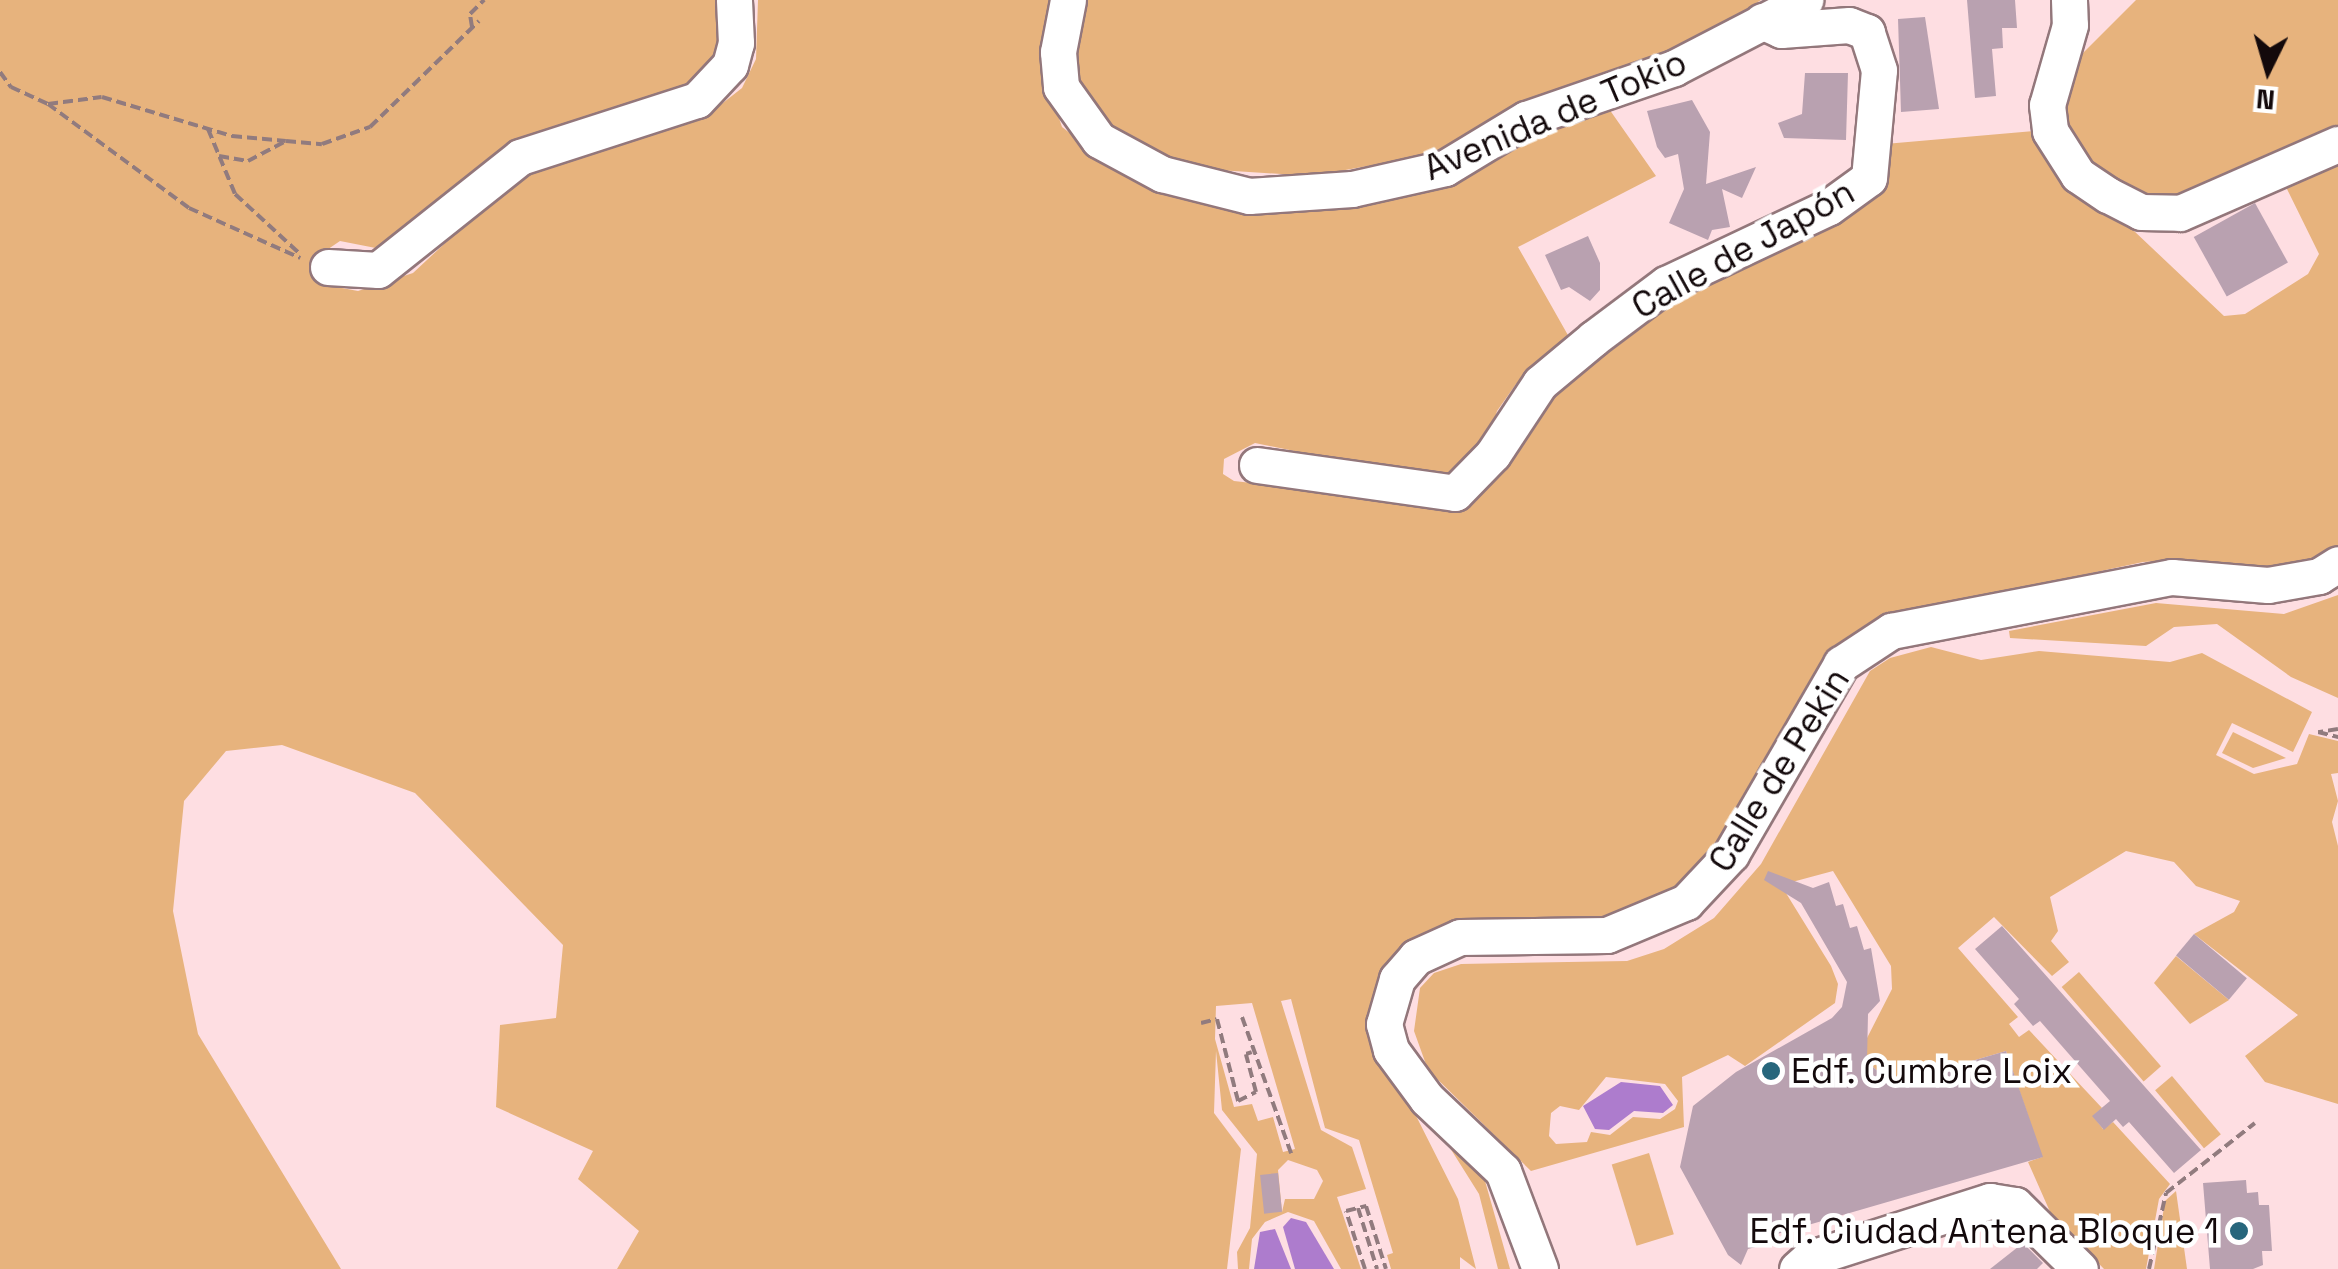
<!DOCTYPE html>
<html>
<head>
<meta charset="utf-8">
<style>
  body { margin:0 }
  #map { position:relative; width:2338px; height:1269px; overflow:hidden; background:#fedee2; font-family:"Space Grotesk",sans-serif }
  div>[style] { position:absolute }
  .green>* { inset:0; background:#e7b37d; transform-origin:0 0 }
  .water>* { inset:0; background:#ad7ccd }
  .building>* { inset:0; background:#b9a1b0; transform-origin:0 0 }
  .path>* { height:4px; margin-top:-2px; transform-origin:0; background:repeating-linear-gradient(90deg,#917b7e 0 10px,transparent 0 15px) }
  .roads { filter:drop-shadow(2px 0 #93777b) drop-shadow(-2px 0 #93777b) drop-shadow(0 2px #93777b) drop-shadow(0 -2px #93777b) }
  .minor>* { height:35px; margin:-17.5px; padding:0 17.5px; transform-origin:17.5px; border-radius:17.5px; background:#fff }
  .dots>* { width:28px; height:28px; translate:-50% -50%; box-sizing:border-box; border:5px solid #fff; border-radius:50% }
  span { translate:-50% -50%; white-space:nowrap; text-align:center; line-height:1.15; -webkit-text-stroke:9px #fff; paint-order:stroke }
  .street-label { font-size:35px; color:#13090b }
  .poi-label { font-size:35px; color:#13090b }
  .left { translate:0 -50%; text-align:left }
  .right { translate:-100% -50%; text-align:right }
  .north { position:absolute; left:2218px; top:20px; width:100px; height:100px; -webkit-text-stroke:8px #fff; paint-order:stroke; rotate:185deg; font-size:28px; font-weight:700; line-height:40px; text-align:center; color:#13090b }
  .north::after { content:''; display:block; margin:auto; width:35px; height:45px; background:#13090b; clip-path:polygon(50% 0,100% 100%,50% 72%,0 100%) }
</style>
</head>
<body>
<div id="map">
  <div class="green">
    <div style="clip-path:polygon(evenodd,0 0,726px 0,724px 60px,685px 88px,532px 136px,472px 171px,391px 251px,340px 241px,315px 258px,309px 272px,326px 285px,358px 291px,413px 273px,528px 166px,705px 117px,742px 88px,756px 59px,758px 0,1049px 0,1042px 68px,1062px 127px,1102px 158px,1241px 203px,1607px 106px,1656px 176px,1518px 247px,1569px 337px,1516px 384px,1497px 411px,1486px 448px,1457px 475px,1412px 475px,1255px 443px,1224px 459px,1223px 474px,1234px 481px,1455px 505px,1575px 364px,1702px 279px,1840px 213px,1885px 144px,2035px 131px,2085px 198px,2133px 230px,2224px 316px,2245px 314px,2308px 274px,2319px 254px,2282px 179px,2338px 157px,2338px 548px,2309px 567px,2273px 570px,2189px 559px,2143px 562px,1899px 614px,1687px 887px,1614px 924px,1447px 933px,1371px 1036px,1380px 1065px,1408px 1100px,1458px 1199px,1476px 1269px,1460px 1257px,1460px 1269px,1391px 1269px,1387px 1255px,1393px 1253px,1359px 1140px,1325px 1128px,1291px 999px,1281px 1001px,1321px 1130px,1352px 1147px,1366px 1189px,1337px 1197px,1361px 1269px,1341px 1269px,1314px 1221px,1288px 1212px,1265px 1222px,1252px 1239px,1249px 1269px,1238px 1269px,1237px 1252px,1250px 1228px,1257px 1154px,1222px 1110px,1216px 1051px,1214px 1113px,1241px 1149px,1227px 1269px,617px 1269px,639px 1231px,578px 1179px,593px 1151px,496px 1107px,500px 1025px,556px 1018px,563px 945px,415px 793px,282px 745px,226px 751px,184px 801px,173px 911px,198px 1034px,341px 1269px,0 1269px,0 0,1252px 1003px,1295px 1149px,1283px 1152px,1273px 1117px,1258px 1121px,1252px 1104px,1234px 1107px,1215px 1039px,1216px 1006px,1252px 1003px,0 0,1288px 1160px,1317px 1170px,1323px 1181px,1314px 1199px,1285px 1199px,1282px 1212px,1278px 1170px,1288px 1160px)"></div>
    <div style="clip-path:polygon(1081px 0,1761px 0,1687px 49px,1440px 153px,1312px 176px,1188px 168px,1149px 155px,1088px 106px,1071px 77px)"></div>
    <div style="clip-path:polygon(2136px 0,2338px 0,2338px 133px,2181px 200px,2149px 198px,2127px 188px,2095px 166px,2070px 135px,2062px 106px,2077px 59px)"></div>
    <div style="clip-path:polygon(2338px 595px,2338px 698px,2291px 677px,2217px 624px,2174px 627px,2146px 646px,2010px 638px,2009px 631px,2156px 603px,2284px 614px)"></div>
    <div style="clip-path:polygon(evenodd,1931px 647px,1981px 660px,2039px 651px,2170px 662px,2202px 653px,2312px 712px,2293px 752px,2232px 723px,2216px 755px,2254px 774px,2297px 764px,2309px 734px,2338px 741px,2338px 773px,2331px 774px,2338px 801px,2332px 822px,2338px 846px,2338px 1104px,2265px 1082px,2245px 1056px,2298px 1015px,2194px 934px,2234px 912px,2240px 901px,2196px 886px,2174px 862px,2126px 851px,2050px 897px,2058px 931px,2051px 941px,2069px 962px,2052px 976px,1994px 917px,1958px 948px,2018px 1017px,2009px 1024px,2019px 1037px,2029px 1030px,2102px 1108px,2093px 1116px,2103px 1129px,2113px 1122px,2170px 1184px,2159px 1199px,2146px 1269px,2104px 1269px,2051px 1214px,2028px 1162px,2042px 1157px,2006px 1051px,1893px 1084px,1867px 1062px,1866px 1040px,1892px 989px,1891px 966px,1833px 871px,1781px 885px,1831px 966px,1838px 984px,1835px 1003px,1745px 1066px,1728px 1055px,1682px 1077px,1684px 1127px,1531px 1171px,1428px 1070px,1414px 1031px,1420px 988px,1434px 973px,1461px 964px,1627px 961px,1664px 949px,1714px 918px,1761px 864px,1870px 671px,1890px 658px,1931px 647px,1606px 1077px,1665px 1084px,1678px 1101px,1675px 1109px,1660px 1119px,1633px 1117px,1610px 1135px,1591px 1132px,1587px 1142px,1556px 1144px,1549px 1136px,1551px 1113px,1560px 1106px,1579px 1110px,1606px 1077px)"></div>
    <div style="clip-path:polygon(2233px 732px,2286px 758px,2253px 768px,2222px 753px)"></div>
    <div style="clip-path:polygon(2176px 956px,2229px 1000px,2190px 1024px,2154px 983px)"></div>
    <div style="left:2079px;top:972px;width:125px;height:23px;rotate:49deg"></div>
    <div style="left:2172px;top:1076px;width:76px;height:22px;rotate:50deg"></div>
    <div style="clip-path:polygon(1440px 1132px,1485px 1181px,1510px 1269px,1498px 1269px,1479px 1194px)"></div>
    <div style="left:1649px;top:1153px;width:85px;height:39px;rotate:73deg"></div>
    <div style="clip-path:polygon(2176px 1191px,2187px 1269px,2154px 1269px,2165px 1201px)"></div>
  </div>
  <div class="water">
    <div style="clip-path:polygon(1621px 1082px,1660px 1086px,1673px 1105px,1663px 1113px,1634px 1111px,1609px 1130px,1595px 1129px,1583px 1106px)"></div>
    <div style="clip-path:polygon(1291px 1218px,1306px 1222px,1334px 1269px,1295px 1269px,1283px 1227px)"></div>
    <div style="clip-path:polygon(1275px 1229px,1291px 1269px,1254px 1269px,1260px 1232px)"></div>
  </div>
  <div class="building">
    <div style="clip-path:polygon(1967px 0,2015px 0,2017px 28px,2002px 28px,2003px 48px,1992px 49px,1996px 96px,1975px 98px)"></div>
    <div style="clip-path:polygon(1925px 17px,1939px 109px,1901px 112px,1898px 19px)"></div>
    <div style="clip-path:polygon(1805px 73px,1848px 73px,1846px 140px,1784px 138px,1778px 123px,1802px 114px)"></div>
    <div style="clip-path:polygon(1692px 100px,1710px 132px,1706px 184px,1756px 167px,1742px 198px,1722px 189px,1730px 227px,1712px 230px,1708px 240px,1669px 223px,1684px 189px,1678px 154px,1665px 158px,1657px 147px,1647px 111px)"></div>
    <div style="left:2255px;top:203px;width:68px;height:70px;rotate:61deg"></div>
    <div style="clip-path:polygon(1588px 236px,1600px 263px,1600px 290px,1590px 301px,1569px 287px,1561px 290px,1545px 255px)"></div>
    <div style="clip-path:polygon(1768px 871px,1813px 888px,1829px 882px,1836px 906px,1843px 904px,1850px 928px,1857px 926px,1864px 950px,1871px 948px,1880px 1001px,1868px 1014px,1867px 1062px,1893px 1084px,2006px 1051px,2043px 1157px,1777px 1234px,1778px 1241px,1748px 1249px,1741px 1265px,1728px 1255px,1680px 1167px,1693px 1106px,1736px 1072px,1832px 1018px,1842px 1007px,1847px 982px,1801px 903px,1764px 880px)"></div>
    <div style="clip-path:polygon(2002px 926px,2201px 1150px,2174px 1173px,2129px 1122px,2123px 1127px,2116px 1119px,2104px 1130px,2092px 1116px,2110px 1101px,2040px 1021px,2033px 1026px,2014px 1004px,2019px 999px,1975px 949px)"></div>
    <div style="left:2194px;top:934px;width:69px;height:28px;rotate:40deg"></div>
    <div style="left:1278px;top:1173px;width:39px;height:18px;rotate:84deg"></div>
    <div style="clip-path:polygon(2246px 1180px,2247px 1193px,2258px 1192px,2259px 1205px,2269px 1205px,2272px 1251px,2262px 1251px,2263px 1265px,2253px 1269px,2210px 1269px,2203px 1183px)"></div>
    <div style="clip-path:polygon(2023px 1243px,2043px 1263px,2037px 1269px,1990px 1269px)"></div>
  </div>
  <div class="path">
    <div style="left:472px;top:27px;width:13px;rotate:-99deg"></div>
    <div style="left:470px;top:14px;width:20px;rotate:-45deg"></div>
    <div style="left:0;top:72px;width:19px;rotate:54deg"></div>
    <div style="left:11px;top:87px;width:41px;rotate:24.7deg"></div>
    <div style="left:48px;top:104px;width:175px;rotate:36.4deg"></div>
    <div style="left:189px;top:208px;width:122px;rotate:24.2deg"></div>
    <div style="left:48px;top:104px;width:54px;rotate:-7.4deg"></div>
    <div style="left:102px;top:97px;width:136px;rotate:16.7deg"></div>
    <div style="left:232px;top:136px;width:54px;rotate:5.3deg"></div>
    <div style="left:208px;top:129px;width:70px;rotate:67.4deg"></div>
    <div style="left:235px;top:194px;width:90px;rotate:42.7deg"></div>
    <div style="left:219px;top:156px;width:29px;rotate:10deg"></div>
    <div style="left:248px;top:161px;width:43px;rotate:-27.8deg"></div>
    <div style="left:286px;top:141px;width:36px;rotate:5deg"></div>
    <div style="left:322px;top:144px;width:51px;rotate:-19.5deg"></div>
    <div style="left:370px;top:127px;width:152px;rotate:-44.2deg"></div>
    <div style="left:2338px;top:729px;width:20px;rotate:171deg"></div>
    <div style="left:2318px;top:732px;width:21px;rotate:14deg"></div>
    <div style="left:1242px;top:1017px;width:145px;rotate:70.2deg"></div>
    <div style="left:1201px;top:1023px;width:16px;rotate:-14deg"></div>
    <div style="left:1217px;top:1019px;width:85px;rotate:75.6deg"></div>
    <div style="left:1238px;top:1101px;width:20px;rotate:-27deg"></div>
    <div style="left:1256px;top:1092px;width:39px;rotate:-105deg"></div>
    <div style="left:1246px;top:1054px;width:6px;rotate:-18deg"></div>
    <div style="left:1358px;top:1208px;width:64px;rotate:72.7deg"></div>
    <div style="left:1365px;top:1269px;width:61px;rotate:-108.1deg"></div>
    <div style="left:1346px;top:1211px;width:21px;rotate:-14deg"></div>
    <div style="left:1366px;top:1206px;width:66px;rotate:72.4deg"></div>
    <div style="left:2149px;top:1269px;width:78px;rotate:-77.4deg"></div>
    <div style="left:2166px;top:1193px;width:113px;rotate:-38.2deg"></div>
  </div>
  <div class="roads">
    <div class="minor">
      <div style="left:1068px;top:0;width:53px;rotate:100.9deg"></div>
      <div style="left:1058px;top:52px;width:35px;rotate:85deg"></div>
      <div style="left:1061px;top:87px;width:65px;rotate:54.4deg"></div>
      <div style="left:1099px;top:140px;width:72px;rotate:28.4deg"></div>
      <div style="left:1162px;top:174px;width:90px;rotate:14.2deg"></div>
      <div style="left:1249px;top:196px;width:103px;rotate:-3.9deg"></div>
      <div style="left:1352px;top:189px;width:95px;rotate:-12.7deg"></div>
      <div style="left:1445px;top:168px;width:95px;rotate:-31.2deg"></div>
      <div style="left:1526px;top:119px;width:157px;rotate:-19deg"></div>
      <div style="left:1674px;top:68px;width:148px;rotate:-27.4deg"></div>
      <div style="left:2069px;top:0;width:25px;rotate:88deg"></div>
      <div style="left:2070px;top:25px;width:83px;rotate:106deg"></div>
      <div style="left:2047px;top:105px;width:26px;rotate:83deg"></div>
      <div style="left:2050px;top:131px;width:52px;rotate:57.5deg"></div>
      <div style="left:2078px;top:175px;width:36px;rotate:34deg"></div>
      <div style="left:2108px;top:195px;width:37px;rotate:27deg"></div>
      <div style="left:2141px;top:212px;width:39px;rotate:1deg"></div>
      <div style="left:2180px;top:213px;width:172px;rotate:-23.6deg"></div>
      <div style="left:328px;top:267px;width:50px;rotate:3.4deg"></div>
      <div style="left:378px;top:270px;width:181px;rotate:-38.5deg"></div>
      <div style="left:520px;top:157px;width:186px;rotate:-17.9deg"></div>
      <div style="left:697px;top:100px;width:48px;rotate:-46.7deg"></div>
      <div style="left:730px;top:65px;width:23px;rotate:-75deg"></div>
      <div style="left:736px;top:43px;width:43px;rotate:-92.7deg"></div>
      <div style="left:1257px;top:465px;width:200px;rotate:8deg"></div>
      <div style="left:1455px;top:493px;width:54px;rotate:-45.7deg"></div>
      <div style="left:1493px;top:454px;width:85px;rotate:-56.5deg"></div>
      <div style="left:1540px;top:383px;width:70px;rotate:-39.8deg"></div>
      <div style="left:1594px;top:338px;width:90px;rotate:-36.9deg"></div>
      <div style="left:1666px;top:284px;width:180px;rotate:-25.3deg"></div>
      <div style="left:1829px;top:207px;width:49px;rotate:-35.9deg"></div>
      <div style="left:1869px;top:178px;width:108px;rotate:-84.7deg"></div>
      <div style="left:1879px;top:70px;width:40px;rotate:-108deg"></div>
      <div style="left:1867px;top:32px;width:19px;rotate:-159deg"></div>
      <div style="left:1849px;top:25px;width:68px;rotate:175.8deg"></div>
      <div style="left:1781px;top:30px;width:21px;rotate:-155deg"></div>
      <div style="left:1540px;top:1269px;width:105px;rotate:-110.7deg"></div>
      <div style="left:1503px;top:1171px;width:105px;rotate:-136.5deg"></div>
      <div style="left:1427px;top:1099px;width:61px;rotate:-126.3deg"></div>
      <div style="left:1391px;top:1050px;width:27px;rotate:-105deg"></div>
      <div style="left:1384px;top:1024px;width:47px;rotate:-73.9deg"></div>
      <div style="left:1397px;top:979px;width:29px;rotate:-49deg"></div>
      <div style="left:1416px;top:957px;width:48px;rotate:-24.4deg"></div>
      <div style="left:1460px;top:937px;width:147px;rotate:-0.8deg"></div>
      <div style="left:1607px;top:935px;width:86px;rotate:-22.7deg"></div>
      <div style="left:1686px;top:902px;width:66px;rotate:-46.8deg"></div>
      <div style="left:1731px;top:854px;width:220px;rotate:-59.9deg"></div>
      <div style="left:1841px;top:664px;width:60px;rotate:-33.4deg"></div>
      <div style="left:1891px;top:631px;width:286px;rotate:-10.9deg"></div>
      <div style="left:2172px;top:577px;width:96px;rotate:4.8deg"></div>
      <div style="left:2268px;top:585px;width:52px;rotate:-10deg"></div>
      <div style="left:2319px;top:576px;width:22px;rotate:-32deg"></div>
      <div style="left:1797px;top:1269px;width:15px;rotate:-42deg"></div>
      <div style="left:1808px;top:1259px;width:191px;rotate:-17.7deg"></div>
      <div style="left:1990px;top:1201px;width:25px;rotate:9deg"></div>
      <div style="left:2015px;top:1205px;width:91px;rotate:44.6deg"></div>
    </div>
  </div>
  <div class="dots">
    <div style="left:1771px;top:1071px;background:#27667c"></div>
    <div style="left:2239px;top:1231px;background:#27667c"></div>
  </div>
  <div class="street-label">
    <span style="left:1555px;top:115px;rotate:-23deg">Avenida de Tokio</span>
    <span style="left:1743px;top:249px;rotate:-29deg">Calle de Japón</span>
    <span style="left:1779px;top:770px;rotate:-58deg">Calle de Pekin</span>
  </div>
  <div class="poi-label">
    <span class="left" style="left:1791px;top:1071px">Edf. Cumbre Loix</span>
    <span class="right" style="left:2219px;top:1231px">Edf. Ciudad Antena Bloque 1</span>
  </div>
  <div class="north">N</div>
</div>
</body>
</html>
